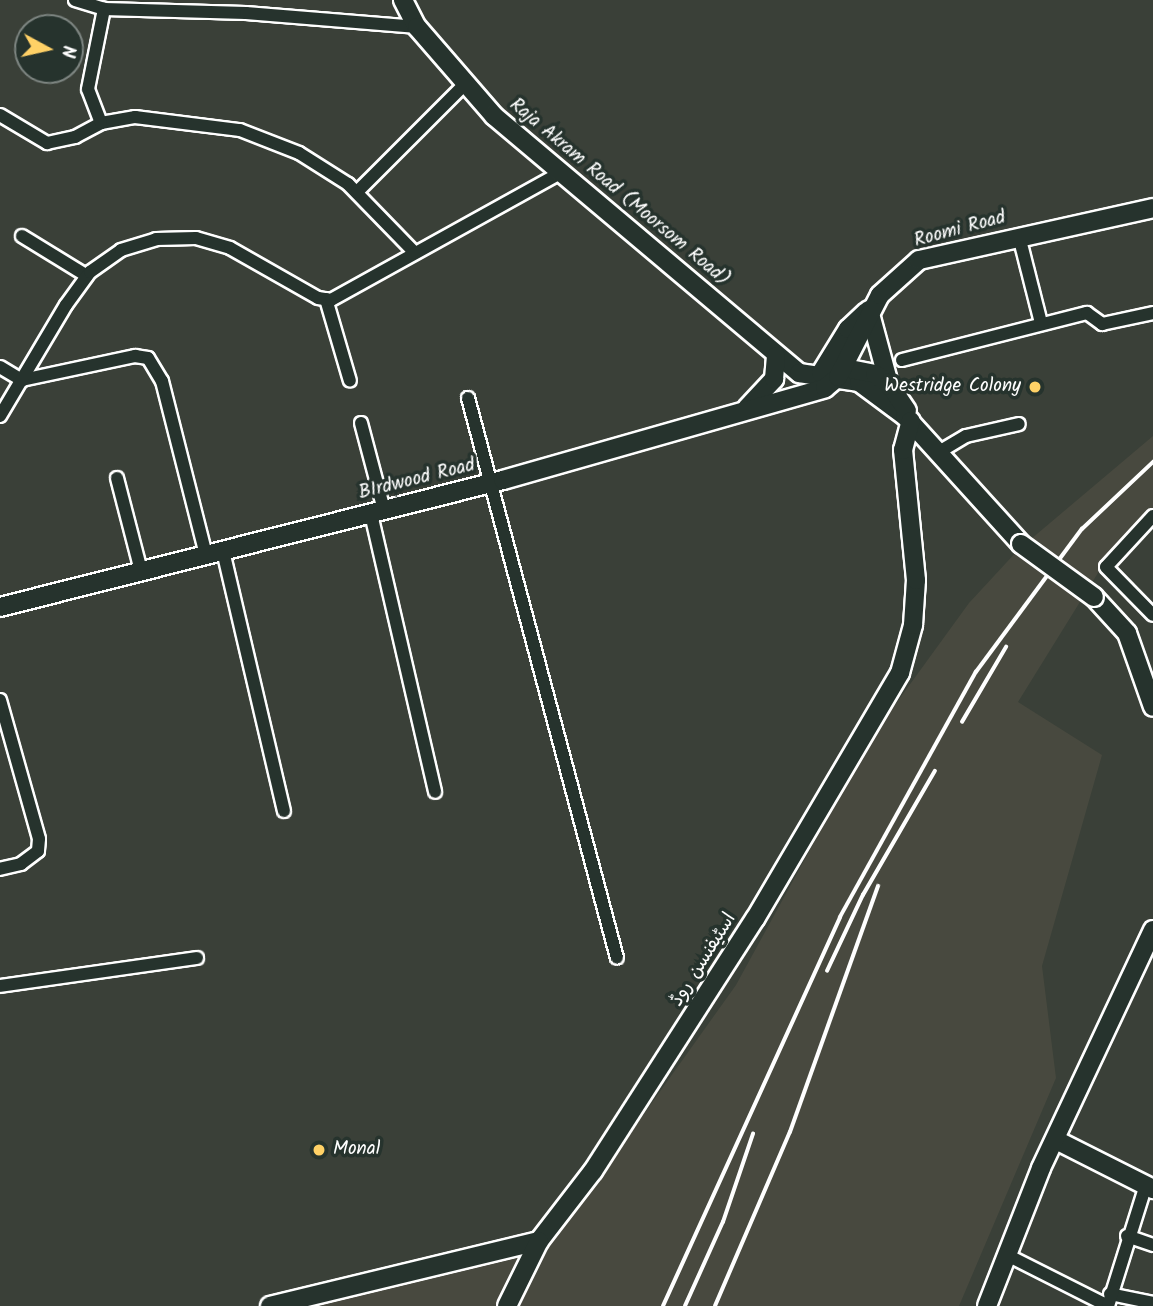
<!DOCTYPE html>
<html>
<head>
<meta charset="utf-8">
<style>
  body { margin:0 }
  #map { position:relative; width:1153px; height:1306px; overflow:hidden; background:#3a4038; font-family:Kalam,"Playpen Sans Arabic",sans-serif }
  div>[style] { position:absolute }
  .built>* { inset:0; background:#48493f }
  .roads { filter:drop-shadow(2px 0 #fff) drop-shadow(-2px 0 #fff) drop-shadow(0 2px #fff) drop-shadow(0 -2px #fff) }
  .street>* { height:12px; margin:-6px; padding:0 6px; transform-origin:6px; border-radius:6px; background:#26332d }
  .secondary>* { height:18px; margin:-9px; padding:0 9px; transform-origin:9px; border-radius:9px; background:#26332d }
  .rail>* { height:3.5px; margin:-1.75px; padding:0 1.75px; transform-origin:1.75px; border-radius:1.75px; background:#fff }
  .bridges { filter:drop-shadow(2px 0 #fff) drop-shadow(-2px 0 #fff) drop-shadow(0 2px #fff) drop-shadow(0 -2px #fff) }
  .secondary-bridge>* { height:18px; margin:-9px; padding:0 9px; transform-origin:9px; border-radius:9px; background:#26332d }
  .dots>* { width:19px; height:19px; translate:-50% -50%; box-sizing:border-box; border:4px solid #26332d; border-radius:50% }
  span { translate:-50% -50%; white-space:nowrap; text-align:center; line-height:1.15; -webkit-text-stroke:7px #26332d; paint-order:stroke }
  .street-label { font-size:19px; color:#fff }
  .poi-label { font-size:19px; color:#fff }
  .right { translate:-100% -50%; text-align:right }
  .left { translate:0 -50%; text-align:left }
  .north { position:absolute; left:14px; top:14px; width:70px; height:70px; box-sizing:border-box; background:#26332d; border:2px solid #7d8581; border-radius:50%; rotate:98deg; font-size:19px; font-weight:700; line-height:28px; text-align:center; color:#fff }
  .north::after { content:''; display:block; margin:auto; width:24px; height:32px; background:#ffd166; clip-path:polygon(50% 0,100% 100%,50% 72%,0 100%) }
</style>
</head>
<body>
<div id="map">
  <div class="built">
    <div style="clip-path:polygon(1153px 436px,1153px 514px,1114px 547px,1018px 702px,1102px 755px,1042px 966px,1056px 1078px,959px 1306px,260px 1306px,418px 1262px,559px 1233px,736px 985px,871px 738px,969px 603px,1018px 550px)"></div>
  </div>
  <div class="roads">
    <div class="street">
      <div style="left:75px;top:0;width:30px;rotate:17deg"></div>
      <div style="left:104px;top:9px;width:142px;rotate:1.6deg"></div>
      <div style="left:246px;top:13px;width:172px;rotate:4.7deg"></div>
      <div style="left:0;top:115px;width:55px;rotate:30.8deg"></div>
      <div style="left:47px;top:143px;width:29px;rotate:-12deg"></div>
      <div style="left:75px;top:137px;width:30px;rotate:-28deg"></div>
      <div style="left:101px;top:123px;width:35px;rotate:-10deg"></div>
      <div style="left:135px;top:117px;width:106px;rotate:7.1deg"></div>
      <div style="left:240px;top:130px;width:63px;rotate:21.3deg"></div>
      <div style="left:299px;top:153px;width:58px;rotate:32.3deg"></div>
      <div style="left:348px;top:184px;width:96px;rotate:45.8deg"></div>
      <div style="left:101px;top:123px;width:36px;rotate:-111deg"></div>
      <div style="left:88px;top:89px;width:82px;rotate:-78.7deg"></div>
      <div style="left:357px;top:192px;width:151px;rotate:-45deg"></div>
      <div style="left:22px;top:236px;width:76px;rotate:31.6deg"></div>
      <div style="left:1019px;top:236px;width:90px;rotate:75.8deg"></div>
      <div style="left:326px;top:299px;width:85px;rotate:73.7deg"></div>
      <div style="left:902px;top:360px;width:191px;rotate:-14.3deg"></div>
      <div style="left:1087px;top:313px;width:19px;rotate:36deg"></div>
      <div style="left:1102px;top:324px;width:52px;rotate:-12.2deg"></div>
      <div style="left:0;top:367px;width:26px;rotate:31deg"></div>
      <div style="left:22px;top:380px;width:116px;rotate:-12deg"></div>
      <div style="left:135px;top:356px;width:13px;rotate:9deg"></div>
      <div style="left:148px;top:358px;width:27px;rotate:59deg"></div>
      <div style="left:162px;top:381px;width:179px;rotate:75.8deg"></div>
      <div style="left:468px;top:398px;width:579px;rotate:75.1deg"></div>
      <div style="left:0;top:416px;width:129px;rotate:-59.3deg"></div>
      <div style="left:66px;top:305px;width:41px;rotate:-54deg"></div>
      <div style="left:90px;top:272px;width:38px;rotate:-35deg"></div>
      <div style="left:121px;top:250px;width:37px;rotate:-17deg"></div>
      <div style="left:156px;top:239px;width:40px;rotate:-1.4deg"></div>
      <div style="left:196px;top:238px;width:35px;rotate:16deg"></div>
      <div style="left:230px;top:248px;width:101px;rotate:29.6deg"></div>
      <div style="left:318px;top:298px;width:13px;rotate:9deg"></div>
      <div style="left:331px;top:300px;width:262px;rotate:-29deg"></div>
      <div style="left:361px;top:423px;width:90px;rotate:75.2deg"></div>
      <div style="left:939px;top:452px;width:31px;rotate:-31deg"></div>
      <div style="left:966px;top:436px;width:54px;rotate:-12.8deg"></div>
      <div style="left:117px;top:478px;width:96px;rotate:75.5deg"></div>
      <div style="left:371px;top:514px;width:285px;rotate:77deg"></div>
      <div style="left:1153px;top:516px;width:69px;rotate:132.7deg"></div>
      <div style="left:1106px;top:567px;width:67px;rotate:45.6deg"></div>
      <div style="left:223px;top:551px;width:267px;rotate:76.8deg"></div>
      <div style="left:0;top:700px;width:144px;rotate:74.3deg"></div>
      <div style="left:39px;top:839px;width:12px;rotate:95deg"></div>
      <div style="left:38px;top:851px;width:21px;rotate:143deg"></div>
      <div style="left:21px;top:864px;width:22px;rotate:167deg"></div>
      <div style="left:0;top:986px;width:199px;rotate:-8.1deg"></div>
      <div style="left:1127px;top:1236px;width:28px;rotate:19deg"></div>
      <div style="left:1007px;top:1255px;width:113px;rotate:26.8deg"></div>
      <div style="left:1110px;top:1294px;width:44px;rotate:11.8deg"></div>
      <div style="left:1108px;top:1306px;width:127px;rotate:-72.6deg"></div>
    </div>
    <div class="secondary">
      <div style="left:403px;top:0;width:30px;rotate:63deg"></div>
      <div style="left:417px;top:27px;width:118px;rotate:49.1deg"></div>
      <div style="left:494px;top:116px;width:399px;rotate:40.1deg"></div>
      <div style="left:799px;top:373px;width:61px;rotate:8.5deg"></div>
      <div style="left:859px;top:382px;width:57px;rotate:36.5deg"></div>
      <div style="left:905px;top:416px;width:173px;rotate:47.8deg"></div>
      <div style="left:869px;top:310px;width:77px;rotate:74.9deg"></div>
      <div style="left:835px;top:366px;width:41px;rotate:11.3deg"></div>
      <div style="left:875px;top:374px;width:17px;rotate:36deg"></div>
      <div style="left:889px;top:384px;width:32px;rotate:56deg"></div>
      <div style="left:821px;top:373px;width:52px;rotate:-58.5deg"></div>
      <div style="left:848px;top:329px;width:25px;rotate:-43deg"></div>
      <div style="left:747px;top:408px;width:40px;rotate:-47deg"></div>
      <div style="left:774px;top:379px;width:23px;rotate:-85deg"></div>
      <div style="left:1094px;top:597px;width:49px;rotate:47.5deg"></div>
      <div style="left:1127px;top:633px;width:78px;rotate:70.6deg"></div>
      <div style="left:0;top:607px;width:519px;rotate:-14.17deg"></div>
      <div style="left:503px;top:480px;width:335px;rotate:-15.9deg"></div>
      <div style="left:825px;top:388px;width:17px;rotate:-40deg"></div>
      <div style="left:838px;top:377px;width:92px;rotate:-62.9deg"></div>
      <div style="left:880px;top:295px;width:52px;rotate:-41.9deg"></div>
      <div style="left:919px;top:260px;width:240px;rotate:-12.5deg"></div>
      <div style="left:1056px;top:1140px;width:109px;rotate:26.8deg"></div>
      <div style="left:270px;top:1306px;width:277px;rotate:-13.6deg"></div>
      <div style="left:539px;top:1241px;width:88px;rotate:-52.4deg"></div>
      <div style="left:593px;top:1171px;width:300px;rotate:-57.3deg"></div>
      <div style="left:755px;top:919px;width:286px;rotate:-59.5deg"></div>
      <div style="left:900px;top:673px;width:50px;rotate:-74.8deg"></div>
      <div style="left:913px;top:625px;width:45px;rotate:-86.2deg"></div>
      <div style="left:916px;top:580px;width:131px;rotate:-95.7deg"></div>
      <div style="left:903px;top:450px;width:30px;rotate:-75deg"></div>
      <div style="left:507px;top:1306px;width:72px;rotate:-63.8deg"></div>
      <div style="left:987px;top:1306px;width:148px;rotate:-68.6deg"></div>
      <div style="left:1041px;top:1168px;width:263px;rotate:-64.8deg"></div>
    </div>
  </div>
  <div class="rail">
    <div style="left:962px;top:722px;width:87px;rotate:-59.6deg"></div>
    <div style="left:827px;top:971px;width:84px;rotate:-64.7deg"></div>
    <div style="left:863px;top:895px;width:143px;rotate:-59.9deg"></div>
    <div style="left:663px;top:1306px;width:427px;rotate:-65.5deg"></div>
    <div style="left:840px;top:917px;width:280px;rotate:-61deg"></div>
    <div style="left:976px;top:672px;width:178px;rotate:-53.5deg"></div>
    <div style="left:1082px;top:529px;width:98px;rotate:-43.3deg"></div>
    <div style="left:685px;top:1306px;width:92px;rotate:-65.7deg"></div>
    <div style="left:723px;top:1222px;width:93px;rotate:-71.2deg"></div>
    <div style="left:715px;top:1306px;width:189px;rotate:-66.7deg"></div>
    <div style="left:790px;top:1132px;width:261px;rotate:-70.3deg"></div>
  </div>
  <div class="bridges">
    <div class="secondary-bridge">
      <div style="left:1021px;top:544px;width:90px;rotate:36deg"></div>
    </div>
  </div>
  <div class="dots">
    <div style="left:1035px;top:387px;background:#ffd166"></div>
    <div style="left:319px;top:1150px;background:#ffd166"></div>
  </div>
  <div class="street-label">
    <span style="left:619px;top:193px;rotate:40deg">Raja Akram Road (Moorsom Road)</span>
    <span style="left:960px;top:230px;rotate:-15deg">Roomi Road</span>
    <span style="left:417px;top:480px;rotate:-14deg">BIrdwood Road</span>
    <span style="left:704px;top:960px;rotate:-58deg">اسٹیفنسن روڈ</span>
  </div>
  <div class="poi-label">
    <span class="right" style="left:1021px;top:387px">Westridge Colony</span>
    <span class="left" style="left:333px;top:1150px">Monal</span>
  </div>
  <div class="north">N</div>
</div>
</body>
</html>
